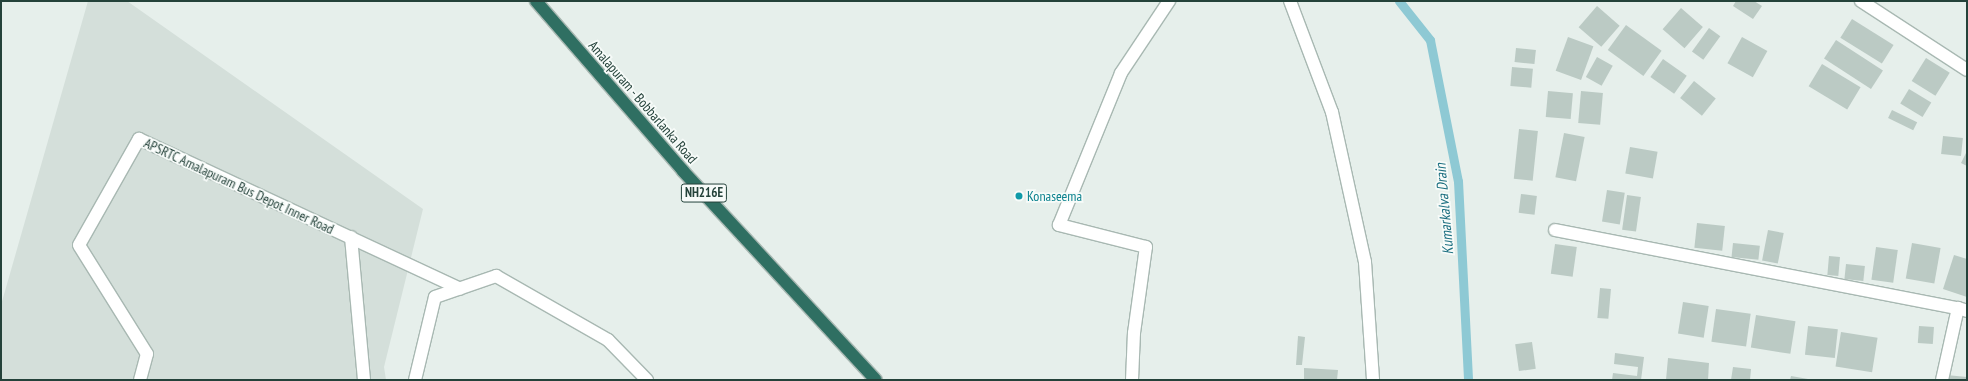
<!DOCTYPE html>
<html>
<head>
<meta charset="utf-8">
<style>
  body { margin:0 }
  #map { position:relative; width:1968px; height:381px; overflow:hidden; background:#e6efeb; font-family:"PT Sans Narrow",sans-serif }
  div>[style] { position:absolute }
  .built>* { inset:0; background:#d4dfda }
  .stream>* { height:9px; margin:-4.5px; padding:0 4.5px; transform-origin:4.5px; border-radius:4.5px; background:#8ec9d4 }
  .building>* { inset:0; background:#bbcac4; transform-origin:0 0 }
  .roads { filter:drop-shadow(1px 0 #a8b8b2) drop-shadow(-1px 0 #a8b8b2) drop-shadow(0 1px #a8b8b2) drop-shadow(0 -1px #a8b8b2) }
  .minor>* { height:12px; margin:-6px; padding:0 6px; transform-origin:6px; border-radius:6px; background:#fff }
  .highway>* { height:12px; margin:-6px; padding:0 6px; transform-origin:6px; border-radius:6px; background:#2f6f62 }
  .dots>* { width:11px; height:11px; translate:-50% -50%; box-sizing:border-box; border:2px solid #f7fbf9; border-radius:50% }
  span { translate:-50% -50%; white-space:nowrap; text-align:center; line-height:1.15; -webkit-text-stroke:3.5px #f7fbf9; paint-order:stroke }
  .shield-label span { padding:1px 3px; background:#f7fbf9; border:1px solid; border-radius:3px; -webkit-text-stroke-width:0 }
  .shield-label { font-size:13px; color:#24423a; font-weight:700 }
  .street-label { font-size:14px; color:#24423a }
  .culture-label { font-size:14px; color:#0d838f }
  .left { translate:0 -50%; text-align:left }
  .water-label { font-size:15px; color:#1c6f80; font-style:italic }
  .frame { position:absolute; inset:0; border:2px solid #24423a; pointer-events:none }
</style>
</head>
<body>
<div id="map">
  <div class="built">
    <div style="clip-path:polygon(88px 1px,127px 1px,423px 209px,384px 367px,386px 380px,1px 380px,1px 305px)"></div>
  </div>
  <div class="stream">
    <div style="left:1399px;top:1px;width:50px;rotate:51.5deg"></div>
    <div style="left:1430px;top:40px;width:144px;rotate:78.8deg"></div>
    <div style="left:1458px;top:181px;width:199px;rotate:87.1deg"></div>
  </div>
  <div class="building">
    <div style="clip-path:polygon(1736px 1px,1754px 1px,1762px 6px,1753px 19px,1733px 6px)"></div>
    <div style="left:1597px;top:6px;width:30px;height:28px;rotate:41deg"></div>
    <div style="left:1681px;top:8px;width:29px;height:28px;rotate:41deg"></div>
    <div style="left:1852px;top:19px;width:49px;height:22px;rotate:32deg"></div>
    <div style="left:1626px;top:25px;width:44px;height:31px;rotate:36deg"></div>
    <div style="left:1709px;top:28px;width:14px;height:29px;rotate:36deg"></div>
    <div style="left:1568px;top:37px;width:27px;height:36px;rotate:20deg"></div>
    <div style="left:1742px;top:37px;width:29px;height:30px;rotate:29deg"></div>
    <div style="left:1836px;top:40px;width:56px;height:22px;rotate:33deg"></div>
    <div style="left:1516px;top:48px;width:20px;height:14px;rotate:6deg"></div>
    <div style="left:1597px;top:57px;width:18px;height:23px;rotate:29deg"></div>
    <div style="left:1926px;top:58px;width:28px;height:27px;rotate:32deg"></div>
    <div style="left:1663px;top:59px;width:29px;height:22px;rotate:35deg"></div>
    <div style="left:1822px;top:64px;width:45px;height:26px;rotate:31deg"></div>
    <div style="left:1512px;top:67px;width:21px;height:19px;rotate:5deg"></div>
    <div style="left:1694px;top:81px;width:28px;height:22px;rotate:39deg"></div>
    <div style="left:1909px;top:89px;width:26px;height:17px;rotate:31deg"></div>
    <div style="left:1548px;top:91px;width:25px;height:26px;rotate:5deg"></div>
    <div style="left:1581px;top:91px;width:22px;height:32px;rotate:5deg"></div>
    <div style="left:1892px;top:110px;width:28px;height:9px;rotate:26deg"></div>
    <div style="left:1519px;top:129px;width:19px;height:50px;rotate:6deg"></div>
    <div style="left:1564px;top:133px;width:21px;height:45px;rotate:11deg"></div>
    <div style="left:1943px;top:136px;width:20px;height:18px;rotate:6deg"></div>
    <div style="left:1630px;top:147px;width:28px;height:27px;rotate:10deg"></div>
    <div style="clip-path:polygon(1967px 151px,1967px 166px,1961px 163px)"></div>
    <div style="left:1607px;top:190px;width:18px;height:32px;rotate:9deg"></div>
    <div style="left:1521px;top:194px;width:16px;height:19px;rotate:7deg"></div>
    <div style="left:1627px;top:195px;width:14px;height:35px;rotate:8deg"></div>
    <div style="left:1697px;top:223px;width:28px;height:25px;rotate:6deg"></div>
    <div style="left:1768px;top:230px;width:16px;height:31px;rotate:11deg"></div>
    <div style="left:1733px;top:243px;width:27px;height:14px;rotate:6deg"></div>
    <div style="left:1912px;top:243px;width:29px;height:36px;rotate:10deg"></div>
    <div style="left:1555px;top:244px;width:22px;height:30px;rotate:8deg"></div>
    <div style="left:1876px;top:247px;width:22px;height:33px;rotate:8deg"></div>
    <div style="clip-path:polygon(1954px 255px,1967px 259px,1967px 297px,1943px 289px)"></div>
    <div style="left:1829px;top:256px;width:11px;height:19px;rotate:5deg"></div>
    <div style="left:1846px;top:264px;width:19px;height:15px;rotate:6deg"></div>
    <div style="left:1600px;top:288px;width:11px;height:30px;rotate:5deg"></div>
    <div style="left:1683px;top:302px;width:26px;height:32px;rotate:9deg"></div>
    <div style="left:1716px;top:309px;width:35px;height:33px;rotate:8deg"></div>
    <div style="left:1756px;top:315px;width:40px;height:33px;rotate:9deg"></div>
    <div style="left:1808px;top:326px;width:30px;height:29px;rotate:6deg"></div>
    <div style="left:1919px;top:326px;width:15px;height:17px;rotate:4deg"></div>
    <div style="left:1841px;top:332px;width:37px;height:35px;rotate:9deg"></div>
    <div style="clip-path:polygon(1298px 336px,1305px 337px,1302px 365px,1296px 365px)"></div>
    <div style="left:1532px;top:342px;width:27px;height:17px;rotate:82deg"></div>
    <div style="clip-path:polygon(1615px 353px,1644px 357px,1641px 380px,1612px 380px,1613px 373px,1637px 376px,1638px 367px,1614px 364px)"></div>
    <div style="clip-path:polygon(1668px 358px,1709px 363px,1708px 380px,1666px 380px)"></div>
    <div style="clip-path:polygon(1733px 367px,1751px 369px,1750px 380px,1731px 380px)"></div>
    <div style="clip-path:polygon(1304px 368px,1338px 370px,1337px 380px,1304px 380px)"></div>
    <div style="clip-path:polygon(1946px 375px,1967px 377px,1967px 380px,1945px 380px)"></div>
    <div style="clip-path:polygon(1791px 376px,1808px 379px,1808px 380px,1790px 380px)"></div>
  </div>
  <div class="roads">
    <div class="minor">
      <div style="left:1290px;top:1px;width:119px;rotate:69.3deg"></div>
      <div style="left:1332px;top:112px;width:154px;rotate:77.6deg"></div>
      <div style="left:1365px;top:262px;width:118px;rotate:86.1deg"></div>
      <div style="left:1861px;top:1px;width:126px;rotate:33.1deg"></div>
      <div style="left:1555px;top:230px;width:410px;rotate:11deg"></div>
      <div style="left:351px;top:237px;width:144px;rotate:84.8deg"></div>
      <div style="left:140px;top:380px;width:27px;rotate:-75deg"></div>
      <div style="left:147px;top:354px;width:128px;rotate:-122deg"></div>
      <div style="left:79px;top:245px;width:122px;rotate:-60.5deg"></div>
      <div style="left:139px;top:139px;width:354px;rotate:25deg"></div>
      <div style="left:415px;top:380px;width:85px;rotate:-76.5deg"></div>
      <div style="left:435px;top:297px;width:65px;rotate:-19deg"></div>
      <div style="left:496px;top:276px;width:129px;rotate:29.7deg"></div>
      <div style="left:608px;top:340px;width:56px;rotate:45.7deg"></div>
      <div style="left:1132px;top:380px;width:47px;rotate:-87.6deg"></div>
      <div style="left:1134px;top:333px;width:87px;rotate:-82.1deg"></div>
      <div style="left:1146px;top:247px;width:90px;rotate:-165.8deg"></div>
      <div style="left:1059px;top:225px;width:164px;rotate:-67.8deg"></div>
      <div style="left:1121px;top:73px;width:87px;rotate:-56.3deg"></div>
      <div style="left:1942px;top:380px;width:74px;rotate:-77.5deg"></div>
      <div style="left:1958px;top:308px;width:9px;rotate:18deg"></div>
    </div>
    <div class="highway">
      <div style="left:536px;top:1px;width:225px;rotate:49.1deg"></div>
      <div style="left:683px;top:171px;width:284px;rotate:47.3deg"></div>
    </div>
  </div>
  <div class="dots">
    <div style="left:1019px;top:196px;background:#0f9aa8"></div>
  </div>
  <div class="shield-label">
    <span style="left:704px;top:193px">NH216E</span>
  </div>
  <div class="street-label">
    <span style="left:643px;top:102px;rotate:49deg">Amalapuram - Bobbarlanka Road</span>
    <span style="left:239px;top:186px;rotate:25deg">APSRTC Amalapuram Bus Depot Inner Road</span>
  </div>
  <div class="culture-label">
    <span class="left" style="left:1027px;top:196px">Konaseema</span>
  </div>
  <div class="water-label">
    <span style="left:1444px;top:209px;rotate:-95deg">Kumarkalva Drain</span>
  </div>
  <div class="frame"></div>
</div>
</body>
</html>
